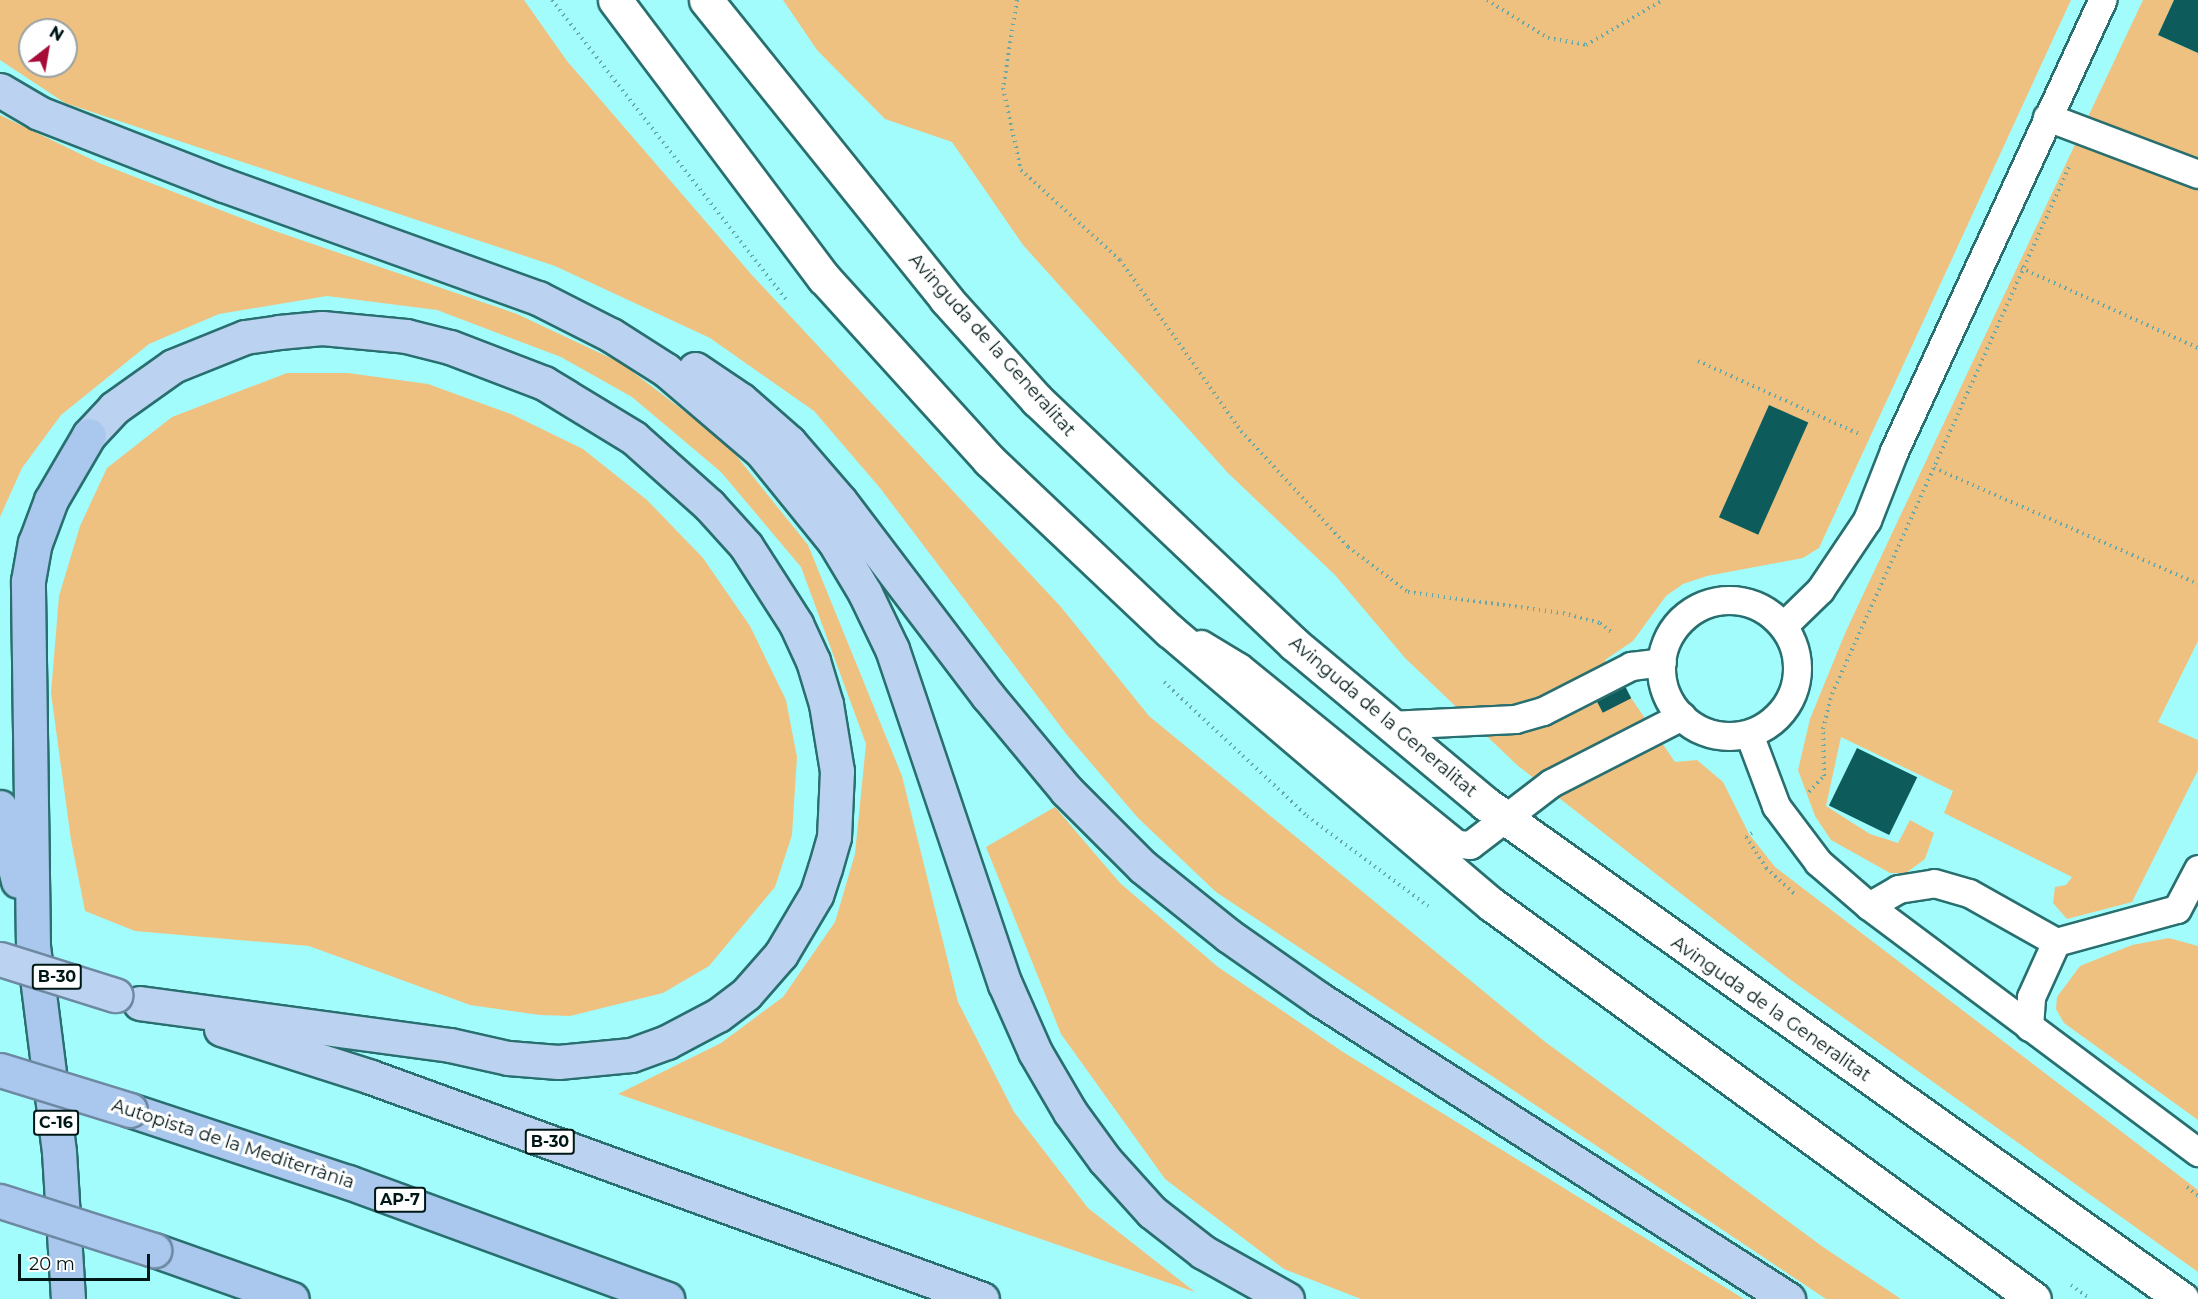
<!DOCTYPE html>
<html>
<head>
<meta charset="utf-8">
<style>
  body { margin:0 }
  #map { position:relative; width:2198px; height:1299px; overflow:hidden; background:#a2fcfc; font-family:Montserrat,sans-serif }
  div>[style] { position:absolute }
  .green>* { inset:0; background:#efc181 }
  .building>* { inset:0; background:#0d5b5b; transform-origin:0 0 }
  .path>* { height:4px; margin-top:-2px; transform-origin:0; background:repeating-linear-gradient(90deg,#66a7a7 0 1.5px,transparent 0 6px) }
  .roads { filter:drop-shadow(2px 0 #296f6f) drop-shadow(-2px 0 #296f6f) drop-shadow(0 2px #296f6f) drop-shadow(0 -2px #296f6f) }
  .service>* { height:27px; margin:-13.5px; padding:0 13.5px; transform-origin:13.5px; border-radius:13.5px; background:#fff }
  .service>.ring { margin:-13.5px; padding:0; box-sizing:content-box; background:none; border:27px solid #fff; border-radius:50% }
  .tertiary>* { height:33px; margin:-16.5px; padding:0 16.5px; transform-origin:16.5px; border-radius:16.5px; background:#fff }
  .trunk>* { height:33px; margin:-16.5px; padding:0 16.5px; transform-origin:16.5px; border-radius:16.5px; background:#bbd2f0 }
  .motorway>* { height:33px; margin:-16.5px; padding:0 16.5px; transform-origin:16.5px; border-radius:16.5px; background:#aac7ed }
  .bridges { filter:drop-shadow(2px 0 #6e89a2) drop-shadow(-2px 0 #6e89a2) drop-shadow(0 2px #6e89a2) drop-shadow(0 -2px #6e89a2) }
  .trunk-bridge>* { height:33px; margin:-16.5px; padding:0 16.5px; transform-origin:16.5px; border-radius:16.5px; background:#bbd2f0 }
  .motorway-bridge>* { height:33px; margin:-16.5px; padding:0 16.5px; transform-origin:16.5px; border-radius:16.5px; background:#aac7ed }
  span { translate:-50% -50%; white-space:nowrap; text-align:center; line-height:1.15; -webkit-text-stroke:6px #fff; paint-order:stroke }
  .shield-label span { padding:2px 4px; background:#fff; border:2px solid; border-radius:4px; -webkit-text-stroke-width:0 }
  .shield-label { font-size:16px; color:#001717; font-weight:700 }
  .street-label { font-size:18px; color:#001717 }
  .north { position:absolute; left:18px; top:18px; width:60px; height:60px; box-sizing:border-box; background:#fff; border:2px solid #99a2a2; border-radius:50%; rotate:31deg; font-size:16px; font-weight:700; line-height:24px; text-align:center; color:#001717 }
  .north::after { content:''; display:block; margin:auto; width:21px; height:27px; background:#a60c37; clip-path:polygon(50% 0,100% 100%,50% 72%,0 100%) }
  .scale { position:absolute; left:18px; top:1254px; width:132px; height:27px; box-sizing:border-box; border:3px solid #001717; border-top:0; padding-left:8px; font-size:18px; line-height:21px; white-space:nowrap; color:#001717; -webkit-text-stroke:4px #fff; paint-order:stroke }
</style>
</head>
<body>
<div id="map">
  <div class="green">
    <div style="clip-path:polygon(evenodd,0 0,524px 0,567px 61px,751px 274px,1061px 607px,1149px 716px,1544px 1041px,1823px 1247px,1901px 1299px,1826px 1299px,1216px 892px,1138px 818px,1067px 735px,880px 488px,814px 411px,710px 338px,555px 266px,65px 103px,0 60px,0 0,30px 30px,66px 30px,66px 66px,30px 66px,30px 30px)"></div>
    <div style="clip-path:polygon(783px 0,2071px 0,1819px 548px,1803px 558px,1707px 576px,1683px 584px,1666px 596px,1633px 641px,1605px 660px,1675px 762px,1697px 760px,1723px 782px,1749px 834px,1775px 867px,2198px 1190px,2198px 1272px,1791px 980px,1517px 765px,1405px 658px,1335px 575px,1228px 473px,1023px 245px,952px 142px,885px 119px,817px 50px)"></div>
    <div style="clip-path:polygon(2143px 0,2174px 0,2158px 35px,2198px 53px,2198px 641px,2158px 722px,2198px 740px,2198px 770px,2132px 902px,2067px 919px,2053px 903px,2055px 887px,2066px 885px,2072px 877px,1944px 813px,1953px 791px,1841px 737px,1826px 806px,1870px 834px,1898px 843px,1910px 820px,1934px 833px,1925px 859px,1906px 873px,1890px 873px,1831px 840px,1815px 816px,1798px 770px,1810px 719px,1846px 631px)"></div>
    <div style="clip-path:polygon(0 115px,99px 163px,275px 231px,517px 314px,621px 363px,726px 443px,808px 545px,902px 776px,958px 1002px,1014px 1112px,1088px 1208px,1195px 1292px,618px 1094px,721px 1043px,783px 997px,835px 922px,855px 854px,866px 744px,801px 567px,721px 472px,632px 397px,561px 357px,437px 310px,327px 296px,219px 314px,149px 344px,61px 415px,22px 468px,0 517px)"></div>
    <div style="clip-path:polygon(287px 373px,348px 373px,428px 384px,511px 414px,583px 449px,647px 500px,703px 558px,750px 626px,786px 700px,797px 757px,792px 835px,775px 887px,709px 966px,663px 993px,570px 1016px,540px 1015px,470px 1005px,309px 946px,135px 931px,85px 911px,71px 840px,51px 693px,59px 596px,80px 526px,107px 468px,172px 417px)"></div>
    <div style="clip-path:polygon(1055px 807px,1120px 883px,1218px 967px,1343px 1052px,1744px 1299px,1361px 1299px,1284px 1269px,1165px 1179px,1061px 1034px,986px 847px)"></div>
    <div style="clip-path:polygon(2169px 938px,2198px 946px,2198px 1120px,2064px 1023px,2056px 1009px,2057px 997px,2080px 966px,2132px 945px)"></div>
  </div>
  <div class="building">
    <div style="clip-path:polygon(2174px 0,2198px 0,2198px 53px,2158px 35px)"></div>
    <div style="left:1769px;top:405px;width:43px;height:123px;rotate:24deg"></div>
    <div style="left:1624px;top:684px;width:16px;height:32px;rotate:63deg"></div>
    <div style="left:1857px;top:748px;width:67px;height:64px;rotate:26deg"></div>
  </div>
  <div class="path">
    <div style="left:552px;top:0;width:383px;rotate:52deg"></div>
    <div style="left:1017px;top:0;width:89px;rotate:99deg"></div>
    <div style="left:1003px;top:88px;width:84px;rotate:77.6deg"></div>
    <div style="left:1021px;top:170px;width:134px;rotate:42.3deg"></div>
    <div style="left:1120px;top:260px;width:209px;rotate:54.7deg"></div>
    <div style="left:1241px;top:431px;width:158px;rotate:47.3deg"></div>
    <div style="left:1348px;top:547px;width:75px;rotate:36.9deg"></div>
    <div style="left:1408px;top:592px;width:156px;rotate:7.7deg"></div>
    <div style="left:1563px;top:613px;width:38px;rotate:15deg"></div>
    <div style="left:1600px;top:623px;width:18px;rotate:38deg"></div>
    <div style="left:1487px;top:0;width:72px;rotate:31.9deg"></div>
    <div style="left:1548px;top:38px;width:39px;rotate:10deg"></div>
    <div style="left:1586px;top:45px;width:89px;rotate:-30.3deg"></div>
    <div style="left:2021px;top:268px;width:194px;rotate:24.3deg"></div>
    <div style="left:1698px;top:361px;width:179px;rotate:24.4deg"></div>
    <div style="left:1934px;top:468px;width:288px;rotate:23.7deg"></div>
    <div style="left:1164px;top:682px;width:196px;rotate:43.1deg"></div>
    <div style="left:1307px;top:816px;width:151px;rotate:36.6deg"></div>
    <div style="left:1809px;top:792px;width:22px;rotate:-47deg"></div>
    <div style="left:1824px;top:776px;width:47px;rotate:-91.2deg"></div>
    <div style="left:1823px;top:729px;width:36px;rotate:-76deg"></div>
    <div style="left:1832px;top:694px;width:580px;rotate:-65.78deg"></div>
    <div style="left:1752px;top:833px;width:7px;rotate:146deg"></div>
    <div style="left:1746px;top:837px;width:37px;rotate:57deg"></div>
    <div style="left:1766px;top:868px;width:38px;rotate:42deg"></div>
    <div style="left:2187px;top:1187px;width:14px;rotate:39deg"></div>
    <div style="left:2071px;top:1285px;width:24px;rotate:36deg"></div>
  </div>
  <div class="roads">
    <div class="service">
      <div style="left:2047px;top:117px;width:161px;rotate:20.7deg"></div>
      <div class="ring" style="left:1661px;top:600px;width:109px;height:109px"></div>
      <div style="left:1783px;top:626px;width:52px;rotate:-44.2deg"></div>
      <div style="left:1820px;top:590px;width:84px;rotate:-56.1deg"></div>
      <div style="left:1867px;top:520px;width:74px;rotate:-68.6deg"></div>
      <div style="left:1894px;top:451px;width:497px;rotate:-65.2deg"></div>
      <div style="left:1201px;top:644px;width:44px;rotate:31.2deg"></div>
      <div style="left:1239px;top:667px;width:281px;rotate:39.1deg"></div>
      <div style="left:1457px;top:844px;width:13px;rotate:4deg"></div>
      <div style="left:1470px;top:845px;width:102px;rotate:-37.4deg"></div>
      <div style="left:1551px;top:783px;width:147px;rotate:-27.1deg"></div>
      <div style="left:1389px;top:725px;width:126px;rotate:-2.7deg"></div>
      <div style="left:1515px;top:719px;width:29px;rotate:-16deg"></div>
      <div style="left:1543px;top:711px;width:99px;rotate:-27.1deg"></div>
      <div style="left:1631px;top:666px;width:31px;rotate:-7deg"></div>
      <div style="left:1749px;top:734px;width:77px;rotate:69.4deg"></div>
      <div style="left:1776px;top:806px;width:70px;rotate:53.1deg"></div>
      <div style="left:1818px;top:862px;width:67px;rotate:40.8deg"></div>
      <div style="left:1869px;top:906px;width:411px;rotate:36.8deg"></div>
      <div style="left:1869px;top:906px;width:34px;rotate:-30deg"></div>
      <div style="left:1898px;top:889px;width:36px;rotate:-9deg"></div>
      <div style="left:1934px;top:883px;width:36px;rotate:16deg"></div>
      <div style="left:1969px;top:893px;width:100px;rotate:29.4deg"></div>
      <div style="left:2056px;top:942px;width:125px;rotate:-15.3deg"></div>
      <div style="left:2177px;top:909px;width:45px;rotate:-62.3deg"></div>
      <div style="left:2029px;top:1027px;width:30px;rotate:-86deg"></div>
      <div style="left:2031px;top:997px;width:60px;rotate:-65.6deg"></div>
    </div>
    <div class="tertiary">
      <div style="left:615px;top:0;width:348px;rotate:53.1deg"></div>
      <div style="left:824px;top:278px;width:246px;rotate:47.8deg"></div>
      <div style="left:989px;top:460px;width:249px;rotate:43.4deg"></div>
      <div style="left:1170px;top:631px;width:421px;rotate:40.4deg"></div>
      <div style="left:1491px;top:904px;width:671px;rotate:36.03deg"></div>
      <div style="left:706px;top:0;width:383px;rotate:51.2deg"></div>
      <div style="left:946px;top:299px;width:136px;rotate:48deg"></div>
      <div style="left:1037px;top:400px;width:354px;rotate:43.5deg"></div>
      <div style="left:1294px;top:644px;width:250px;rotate:39.8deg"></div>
      <div style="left:1486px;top:804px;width:854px;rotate:35.42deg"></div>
    </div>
    <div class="trunk">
      <div style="left:0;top:90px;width:45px;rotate:30.5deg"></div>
      <div style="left:39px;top:113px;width:199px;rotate:21.3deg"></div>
      <div style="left:224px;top:185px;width:334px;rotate:19.8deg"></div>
      <div style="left:538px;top:298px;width:82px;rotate:26.9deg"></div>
      <div style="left:611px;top:335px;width:65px;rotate:32.5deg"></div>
      <div style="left:666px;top:370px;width:125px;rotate:40.5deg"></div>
      <div style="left:761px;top:451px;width:116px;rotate:51deg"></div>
      <div style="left:834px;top:541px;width:61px;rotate:59.2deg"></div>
      <div style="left:865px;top:593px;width:62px;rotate:64.3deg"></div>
      <div style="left:892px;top:649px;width:354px;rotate:71.4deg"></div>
      <div style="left:1005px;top:984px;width:74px;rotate:66.2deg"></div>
      <div style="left:1035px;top:1052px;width:69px;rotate:59.7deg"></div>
      <div style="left:1070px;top:1112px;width:59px;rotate:53.9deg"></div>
      <div style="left:1105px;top:1160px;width:70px;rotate:47.9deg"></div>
      <div style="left:1152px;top:1212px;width:65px;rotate:38.1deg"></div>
      <div style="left:1203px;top:1252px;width:96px;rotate:29.2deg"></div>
      <div style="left:695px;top:369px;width:55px;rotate:34deg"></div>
      <div style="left:741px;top:400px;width:64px;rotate:41.2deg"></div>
      <div style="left:789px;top:442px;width:78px;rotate:49.2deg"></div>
      <div style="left:840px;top:501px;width:245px;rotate:52.8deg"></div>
      <div style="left:988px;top:696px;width:122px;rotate:50.3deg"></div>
      <div style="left:1066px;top:790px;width:109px;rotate:45deg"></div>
      <div style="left:1143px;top:867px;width:110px;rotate:38.7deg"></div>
      <div style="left:1229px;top:936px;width:110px;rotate:35deg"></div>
      <div style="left:1319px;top:999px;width:557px;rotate:32.61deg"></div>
      <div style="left:89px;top:435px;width:37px;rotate:-47deg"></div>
      <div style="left:114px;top:408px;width:72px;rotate:-35.4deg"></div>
      <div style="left:173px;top:366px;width:78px;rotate:-21.9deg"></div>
      <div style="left:245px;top:337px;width:34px;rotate:-8deg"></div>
      <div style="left:279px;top:332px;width:43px;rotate:-5.3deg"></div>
      <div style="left:322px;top:328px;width:84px;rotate:5.4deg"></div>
      <div style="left:406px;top:336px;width:45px;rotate:14deg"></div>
      <div style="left:450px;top:347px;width:101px;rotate:21deg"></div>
      <div style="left:544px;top:383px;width:105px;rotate:31.4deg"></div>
      <div style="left:634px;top:438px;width:101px;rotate:41.8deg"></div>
      <div style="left:709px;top:505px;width:55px;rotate:47.9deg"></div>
      <div style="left:746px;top:546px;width:93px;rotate:57.3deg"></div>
      <div style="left:796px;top:624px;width:41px;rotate:65.3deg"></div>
      <div style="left:813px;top:661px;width:45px;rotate:73.2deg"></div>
      <div style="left:826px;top:704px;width:68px;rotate:80.7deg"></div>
      <div style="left:837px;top:771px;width:66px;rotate:92.6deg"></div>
      <div style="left:834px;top:837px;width:32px;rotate:106deg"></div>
      <div style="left:825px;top:868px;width:28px;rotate:108deg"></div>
      <div style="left:816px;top:895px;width:69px;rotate:120.7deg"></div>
      <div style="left:781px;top:954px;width:53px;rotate:131.2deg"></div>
      <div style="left:746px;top:994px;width:35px;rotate:143deg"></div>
      <div style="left:718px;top:1015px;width:58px;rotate:152.1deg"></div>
      <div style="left:667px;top:1042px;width:38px;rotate:160deg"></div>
      <div style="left:631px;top:1055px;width:73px;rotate:174.5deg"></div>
      <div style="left:558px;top:1062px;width:50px;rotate:-175.4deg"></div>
      <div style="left:508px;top:1058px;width:59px;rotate:-167.4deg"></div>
      <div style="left:450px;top:1045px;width:313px;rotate:-172.3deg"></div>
      <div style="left:221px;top:1029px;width:157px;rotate:17.7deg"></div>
      <div style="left:371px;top:1077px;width:650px;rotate:19.97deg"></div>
    </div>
    <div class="motorway">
      <div style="left:0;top:807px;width:76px;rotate:76.3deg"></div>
      <div style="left:33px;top:946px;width:208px;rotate:82.8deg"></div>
      <div style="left:59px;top:1152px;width:147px;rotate:86.5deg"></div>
      <div style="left:33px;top:947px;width:366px;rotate:-90.8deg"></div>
      <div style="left:28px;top:581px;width:39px;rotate:-80deg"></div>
      <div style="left:35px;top:543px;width:46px;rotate:-69.6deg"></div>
      <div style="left:51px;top:500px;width:75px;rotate:-59.7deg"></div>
      <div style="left:130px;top:1110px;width:230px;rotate:18.3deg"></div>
      <div style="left:348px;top:1182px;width:340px;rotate:20.1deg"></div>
      <div style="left:154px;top:1250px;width:146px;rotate:19.5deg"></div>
    </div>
  </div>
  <div class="bridges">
    <div class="trunk-bridge">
      <div style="left:0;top:959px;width:121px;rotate:17.4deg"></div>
    </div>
    <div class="motorway-bridge">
      <div style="left:0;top:1070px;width:136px;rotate:17.1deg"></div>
      <div style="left:0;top:1201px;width:162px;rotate:17.7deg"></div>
    </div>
  </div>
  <div class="shield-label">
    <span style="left:57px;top:977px">B-30</span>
    <span style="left:56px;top:1123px">C-16</span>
    <span style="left:550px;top:1142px">B-30</span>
    <span style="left:400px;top:1200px">AP-7</span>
  </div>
  <div class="street-label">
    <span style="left:992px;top:345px;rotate:48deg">Avinguda de la Generalitat</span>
    <span style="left:1383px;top:717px;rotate:40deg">Avinguda de la Generalitat</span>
    <span style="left:1771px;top:1009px;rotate:35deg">Avinguda de la Generalitat</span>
    <span style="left:233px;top:1144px;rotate:18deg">Autopista de la Mediterrània</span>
  </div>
  <div class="north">N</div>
  <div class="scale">20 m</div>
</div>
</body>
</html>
